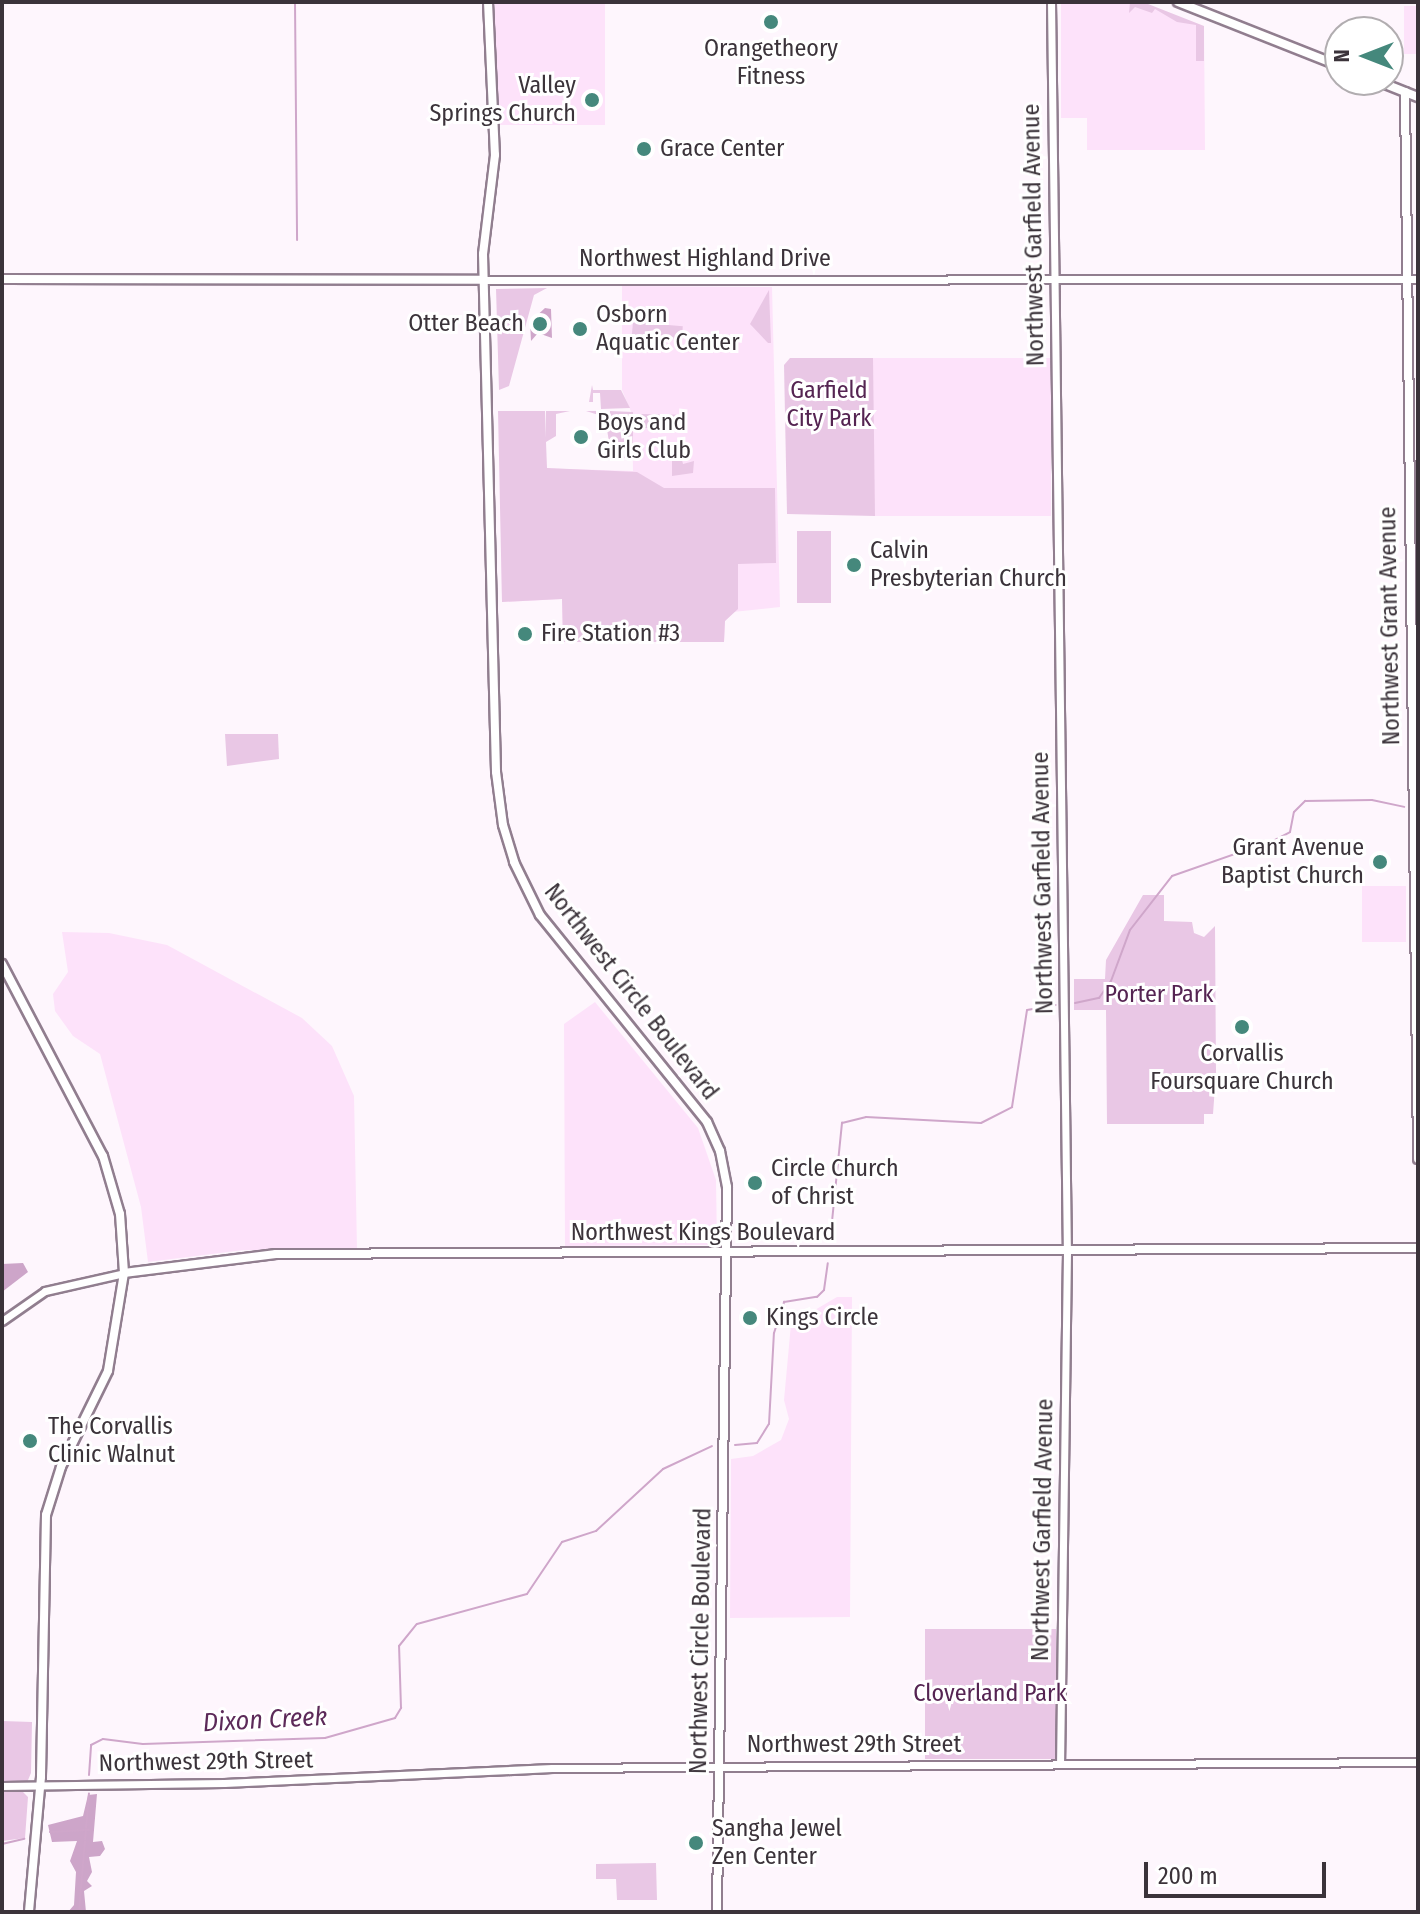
<!DOCTYPE html>
<html>
<head>
<meta charset="utf-8">
<style>
  body { margin:0 }
  #map { position:relative; width:1420px; height:1914px; overflow:hidden; background:#fef6fd; font-family:"Fira Sans Condensed",sans-serif }
  div>[style] { position:absolute }
  .built>* { inset:0; background:#fde2fa; transform-origin:0 0 }
  .green>* { inset:0; background:#e9c7e5; transform-origin:0 0 }
  .forest>* { inset:0; background:#cda5c9 }
  .water>* { inset:0; background:#cfa6ca }
  .stream>* { height:2px; margin:-1px; padding:0 1px; transform-origin:1px; border-radius:1px; background:#cfa6ca }
  .roads { filter:drop-shadow(2px 0 #917e8f) drop-shadow(-2px 0 #917e8f) drop-shadow(0 2px #917e8f) drop-shadow(0 -2px #917e8f) }
  .tertiary>* { height:7px; margin:-3.5px; padding:0 3.5px; transform-origin:3.5px; border-radius:3.5px; background:#fff }
  .secondary>* { height:8px; margin:-4px; padding:0 4px; transform-origin:4px; border-radius:4px; background:#fff }
  .primary>* { height:8px; margin:-4px; padding:0 4px; transform-origin:4px; border-radius:4px; background:#fff }
  .dots>* { width:22px; height:22px; translate:-50% -50%; box-sizing:border-box; border:4px solid #fff; border-radius:50% }
  span { translate:-50% -50%; white-space:nowrap; text-align:center; line-height:1.15; -webkit-text-stroke:6px #fff; paint-order:stroke }
  .poi-label { font-size:24px; color:#3b333a }
  .right { translate:-100% -50%; text-align:right }
  .left { translate:0 -50%; text-align:left }
  .street-label { font-size:24px; color:#3b333a }
  .park-label { font-size:24px; color:#552452 }
  .water-label { font-size:26px; color:#5c2a59; font-style:italic }
  .frame { position:absolute; inset:0; border:4px solid #3b333a; pointer-events:none }
  .north { position:absolute; left:1324px; top:16px; width:80px; height:80px; box-sizing:border-box; background:#fff; border:2px solid #b1adb0; border-radius:50%; rotate:270deg; font-size:22px; font-weight:700; line-height:32px; text-align:center; color:#3b333a }
  .north::after { content:''; display:block; margin:auto; width:28px; height:36px; background:#45887c; clip-path:polygon(50% 0,100% 100%,50% 72%,0 100%) }
  .scale { position:absolute; left:1144px; top:1862px; width:182px; height:36px; box-sizing:border-box; border:4px solid #3b333a; border-top:0; padding-left:10px; font-size:24px; line-height:28px; white-space:nowrap; color:#3b333a; -webkit-text-stroke:6px #fff; paint-order:stroke }
</style>
</head>
<body>
<div id="map">
  <div class="built">
    <div style="left:495px;top:2px;width:110px;height:123px"></div>
    <div style="clip-path:polygon(1061px 2px,1139px 2px,1204px 27px,1205px 150px,1087px 150px,1087px 118px,1061px 118px)"></div>
    <div style="left:1404px;top:6px;width:14px;height:48px"></div>
    <div style="clip-path:polygon(622px 286px,772px 287px,780px 607px,733px 612px,725px 621px,724px 642px,563px 642px,562px 599px,502px 602px,500px 467px,633px 471px,632px 414px,622px 390px)"></div>
    <div style="left:873px;top:358px;width:178px;height:158px"></div>
    <div style="left:1362px;top:886px;width:44px;height:56px"></div>
    <div style="clip-path:polygon(62px 932px,109px 933px,167px 945px,302px 1018px,332px 1046px,354px 1096px,357px 1249px,244px 1250px,148px 1262px,141px 1207px,100px 1054px,73px 1036px,55px 1011px,53px 994px,68px 972px)"></div>
    <div style="clip-path:polygon(595px 1002px,698px 1128px,716px 1180px,717px 1245px,565px 1246px,564px 1024px)"></div>
    <div style="clip-path:polygon(837px 1297px,852px 1297px,850px 1617px,730px 1618px,731px 1459px,753px 1456px,781px 1440px,789px 1419px,784px 1400px,791px 1324px)"></div>
  </div>
  <div class="green">
    <div style="clip-path:polygon(1130px 2px,1143px 2px,1204px 26px,1204px 61px,1196px 61px,1196px 25px,1177px 22px,1155px 9px,1152px 13px,1135px 7px,1129px 13px)"></div>
    <div style="clip-path:polygon(547px 288px,534px 295px,509px 386px,499px 390px,496px 289px)"></div>
    <div style="clip-path:polygon(769px 290px,771px 343px,768px 343px,750px 324px)"></div>
    <div style="left:633px;top:322px;width:50px;height:13px;rotate:5deg"></div>
    <div style="clip-path:polygon(790px 358px,873px 358px,875px 516px,787px 514px,784px 365px)"></div>
    <div style="clip-path:polygon(592px 385px,593px 390px,621px 390px,630px 408px,601px 409px,600px 393px,593px 393px,593px 402px,589px 402px)"></div>
    <div style="clip-path:polygon(498px 411px,545px 411px,545px 438px,546px 411px,570px 411px,556px 414px,556px 436px,546px 442px,547px 468px,637px 472px,664px 488px,775px 488px,776px 563px,738px 564px,738px 609px,725px 621px,724px 642px,563px 642px,562px 599px,502px 602px)"></div>
    <div style="clip-path:polygon(586px 411px,607px 411px,609px 424px,610px 411px,633px 412px,633px 456px,612px 461px,619px 450px,609px 442px,605px 417px)"></div>
    <div style="left:641px;top:414px;width:42px;height:14px;rotate:1deg"></div>
    <div style="clip-path:polygon(672px 448px,679px 448px,683px 464px,694px 461px,693px 473px,672px 476px)"></div>
    <div style="left:797px;top:531px;width:34px;height:72px"></div>
    <div style="clip-path:polygon(225px 734px,278px 734px,279px 759px,227px 766px)"></div>
    <div style="clip-path:polygon(1143px 895px,1164px 895px,1164px 921px,1192px 922px,1194px 933px,1204px 937px,1215px 926px,1216px 1073px,1213px 1114px,1204px 1114px,1204px 1124px,1107px 1124px,1106px 1010px,1074px 1010px,1074px 979px,1105px 979px,1106px 960px)"></div>
    <div style="left:925px;top:1629px;width:131px;height:130px"></div>
    <div style="clip-path:polygon(2px 1721px,32px 1722px,31px 1773px,23px 1792px,28px 1797px,25px 1838px,2px 1841px)"></div>
    <div style="clip-path:polygon(656px 1863px,657px 1900px,617px 1900px,616px 1879px,596px 1879px,596px 1864px)"></div>
  </div>
  <div class="forest">
    <div style="clip-path:polygon(23px 1263px,28px 1272px,2px 1292px,2px 1264px)"></div>
    <div style="clip-path:polygon(97px 1794px,93px 1842px,102px 1841px,105px 1849px,100px 1856px,89px 1857px,92px 1872px,87px 1881px,92px 1886px,84px 1891px,86px 1912px,68px 1912px,74px 1905px,76px 1872px,70px 1861px,77px 1841px,52px 1842px,48px 1825px,83px 1816px,88px 1795px)"></div>
  </div>
  <div class="water">
    <div style="clip-path:polygon(545px 308px,551px 309px,552px 338px,538px 333px,531px 341px,530px 322px)"></div>
  </div>
  <div class="stream">
    <div style="left:295px;top:2px;width:238px;rotate:89.5deg"></div>
    <div style="left:1075px;top:1003px;width:25px;rotate:-12deg"></div>
    <div style="left:1099px;top:998px;width:21px;rotate:-55deg"></div>
    <div style="left:1111px;top:981px;width:54px;rotate:-69.6deg"></div>
    <div style="left:1130px;top:930px;width:68px;rotate:-52.1deg"></div>
    <div style="left:1172px;top:876px;width:109px;rotate:-19.3deg"></div>
    <div style="left:1275px;top:840px;width:17px;rotate:-28deg"></div>
    <div style="left:1290px;top:832px;width:20px;rotate:-79deg"></div>
    <div style="left:1294px;top:812px;width:16px;rotate:-45deg"></div>
    <div style="left:1305px;top:801px;width:67px;rotate:-0.9deg"></div>
    <div style="left:1372px;top:800px;width:33px;rotate:12deg"></div>
    <div style="left:830px;top:1241px;width:119px;rotate:-84.2deg"></div>
    <div style="left:842px;top:1123px;width:25px;rotate:-14deg"></div>
    <div style="left:866px;top:1117px;width:115px;rotate:3deg"></div>
    <div style="left:981px;top:1123px;width:35px;rotate:-27deg"></div>
    <div style="left:1012px;top:1107px;width:98px;rotate:-81.2deg"></div>
    <div style="left:1027px;top:1010px;width:29px;rotate:-10deg"></div>
    <div style="left:735px;top:1445px;width:22px;rotate:-5deg"></div>
    <div style="left:757px;top:1443px;width:22px;rotate:-58deg"></div>
    <div style="left:769px;top:1424px;width:91px;rotate:-86.9deg"></div>
    <div style="left:774px;top:1333px;width:33px;rotate:-72deg"></div>
    <div style="left:784px;top:1302px;width:33px;rotate:-9deg"></div>
    <div style="left:817px;top:1297px;width:10px;rotate:-45deg"></div>
    <div style="left:824px;top:1290px;width:27px;rotate:-82deg"></div>
    <div style="left:89px;top:1775px;width:30px;rotate:-86deg"></div>
    <div style="left:91px;top:1745px;width:13px;rotate:-27deg"></div>
    <div style="left:103px;top:1739px;width:40px;rotate:7.1deg"></div>
    <div style="left:143px;top:1744px;width:182px;rotate:-1.9deg"></div>
    <div style="left:325px;top:1738px;width:73px;rotate:-15.9deg"></div>
    <div style="left:395px;top:1718px;width:12px;rotate:-59deg"></div>
    <div style="left:401px;top:1708px;width:62px;rotate:-91.8deg"></div>
    <div style="left:399px;top:1646px;width:28px;rotate:-51deg"></div>
    <div style="left:417px;top:1624px;width:114px;rotate:-15.3deg"></div>
    <div style="left:527px;top:1594px;width:63px;rotate:-56.1deg"></div>
    <div style="left:562px;top:1542px;width:36px;rotate:-18deg"></div>
    <div style="left:596px;top:1531px;width:91px;rotate:-42.8deg"></div>
    <div style="left:663px;top:1469px;width:54px;rotate:-25.1deg"></div>
    <div style="left:50px;top:1832px;width:39px;rotate:-3deg"></div>
    <div style="left:2px;top:1844px;width:23px;rotate:-13deg"></div>
    <div style="left:79px;top:1912px;width:119px;rotate:-85.2deg"></div>
  </div>
  <div class="roads">
    <div class="tertiary">
      <div style="left:1051px;top:2px;width:1250px;rotate:89.27deg"></div>
      <div style="left:1067px;top:1252px;width:512px;rotate:90.78deg"></div>
      <div style="left:484px;top:280px;width:934px;rotate:-0.06deg"></div>
      <div style="left:2px;top:1321px;width:52px;rotate:-34.9deg"></div>
      <div style="left:45px;top:1291px;width:81px;rotate:-12.8deg"></div>
      <div style="left:2px;top:1786px;width:222px;rotate:-0.8deg"></div>
      <div style="left:224px;top:1783px;width:328px;rotate:-2.6deg"></div>
      <div style="left:552px;top:1768px;width:866px;rotate:-0.4deg"></div>
    </div>
    <div class="secondary">
      <div style="left:488px;top:2px;width:153px;rotate:87.4deg"></div>
      <div style="left:495px;top:155px;width:100px;rotate:96.9deg"></div>
      <div style="left:483px;top:254px;width:518px;rotate:88.56deg"></div>
      <div style="left:496px;top:772px;width:53px;rotate:82.5deg"></div>
      <div style="left:503px;top:825px;width:39px;rotate:73deg"></div>
      <div style="left:514px;top:862px;width:59px;rotate:63.9deg"></div>
      <div style="left:540px;top:915px;width:266px;rotate:51.1deg"></div>
      <div style="left:707px;top:1122px;width:32px;rotate:66deg"></div>
      <div style="left:720px;top:1151px;width:37px;rotate:79deg"></div>
      <div style="left:727px;top:1187px;width:725px;rotate:90.79deg"></div>
      <div style="left:1405px;top:92px;width:1067px;rotate:89.3deg"></div>
      <div style="left:2px;top:279px;width:482px;rotate:0.1deg"></div>
      <div style="left:124px;top:1273px;width:153px;rotate:-7.1deg"></div>
      <div style="left:276px;top:1254px;width:1142px;rotate:-0.3deg"></div>
    </div>
    <div class="primary">
      <div style="left:1178px;top:2px;width:174px;rotate:21.6deg"></div>
      <div style="left:1375px;top:80px;width:46px;rotate:21.6deg"></div>
      <div style="left:2px;top:964px;width:217px;rotate:62.3deg"></div>
      <div style="left:103px;top:1156px;width:60px;rotate:73.7deg"></div>
      <div style="left:120px;top:1214px;width:59px;rotate:86.1deg"></div>
      <div style="left:124px;top:1273px;width:99px;rotate:99.3deg"></div>
      <div style="left:108px;top:1371px;width:107px;rotate:116.1deg"></div>
      <div style="left:61px;top:1467px;width:50px;rotate:107.4deg"></div>
      <div style="left:46px;top:1515px;width:262px;rotate:91.1deg"></div>
      <div style="left:41px;top:1777px;width:136px;rotate:95.1deg"></div>
    </div>
  </div>
  <div class="dots">
    <div style="left:771px;top:22px;background:#45887c"></div>
    <div style="left:592px;top:100px;background:#45887c"></div>
    <div style="left:644px;top:149px;background:#45887c"></div>
    <div style="left:540px;top:324px;background:#45887c"></div>
    <div style="left:580px;top:329px;background:#45887c"></div>
    <div style="left:581px;top:437px;background:#45887c"></div>
    <div style="left:854px;top:565px;background:#45887c"></div>
    <div style="left:525px;top:634px;background:#45887c"></div>
    <div style="left:1380px;top:862px;background:#45887c"></div>
    <div style="left:1242px;top:1027px;background:#45887c"></div>
    <div style="left:755px;top:1183px;background:#45887c"></div>
    <div style="left:750px;top:1318px;background:#45887c"></div>
    <div style="left:30px;top:1441px;background:#45887c"></div>
    <div style="left:696px;top:1843px;background:#45887c"></div>
  </div>
  <div class="poi-label">
    <span style="left:771px;top:63px">Orangetheory<br>Fitness</span>
    <span class="right" style="left:576px;top:100px">Valley<br>Springs Church</span>
    <span class="left" style="left:660px;top:149px">Grace Center</span>
    <span class="left" style="left:596px;top:329px">Osborn<br>Aquatic Center</span>
    <span class="right" style="left:524px;top:324px">Otter Beach</span>
    <span class="left" style="left:597px;top:437px">Boys and<br>Girls Club</span>
    <span class="left" style="left:870px;top:565px">Calvin<br>Presbyterian Church</span>
    <span class="left" style="left:541px;top:634px">Fire Station #3</span>
    <span class="right" style="left:1364px;top:862px">Grant Avenue<br>Baptist Church</span>
    <span style="left:1242px;top:1068px">Corvallis<br>Foursquare Church</span>
    <span class="left" style="left:771px;top:1183px">Circle Church<br>of Christ</span>
    <span class="left" style="left:766px;top:1318px">Kings Circle</span>
    <span class="left" style="left:48px;top:1441px">The Corvallis<br>Clinic Walnut</span>
    <span class="left" style="left:712px;top:1843px">Sangha Jewel<br>Zen Center</span>
  </div>
  <div class="street-label">
    <span style="left:1034px;top:235px;rotate:-91deg">Northwest Garfield Avenue</span>
    <span style="left:705px;top:259px">Northwest Highland Drive</span>
    <span style="left:1390px;top:626px;rotate:-91deg">Northwest Grant Avenue</span>
    <span style="left:1043px;top:883px;rotate:-91deg">Northwest Garfield Avenue</span>
    <span style="left:631px;top:992px;rotate:52deg">Northwest Circle Boulevard</span>
    <span style="left:703px;top:1233px">Northwest Kings Boulevard</span>
    <span style="left:1043px;top:1530px;rotate:-89deg">Northwest Garfield Avenue</span>
    <span style="left:701px;top:1641px;rotate:-89deg">Northwest Circle Boulevard</span>
    <span style="left:854px;top:1745px">Northwest 29th Street</span>
    <span style="left:206px;top:1762px;rotate:-1deg">Northwest 29th Street</span>
  </div>
  <div class="park-label">
    <span style="left:829px;top:405px">Garfield<br>City Park</span>
    <span style="left:1159px;top:995px">Porter Park</span>
    <span style="left:990px;top:1694px">Cloverland Park</span>
  </div>
  <div class="water-label">
    <span style="left:265px;top:1720px;rotate:-3deg">Dixon Creek</span>
  </div>
  <div class="frame"></div>
  <div class="north">N</div>
  <div class="scale">200 m</div>
</div>
</body>
</html>
